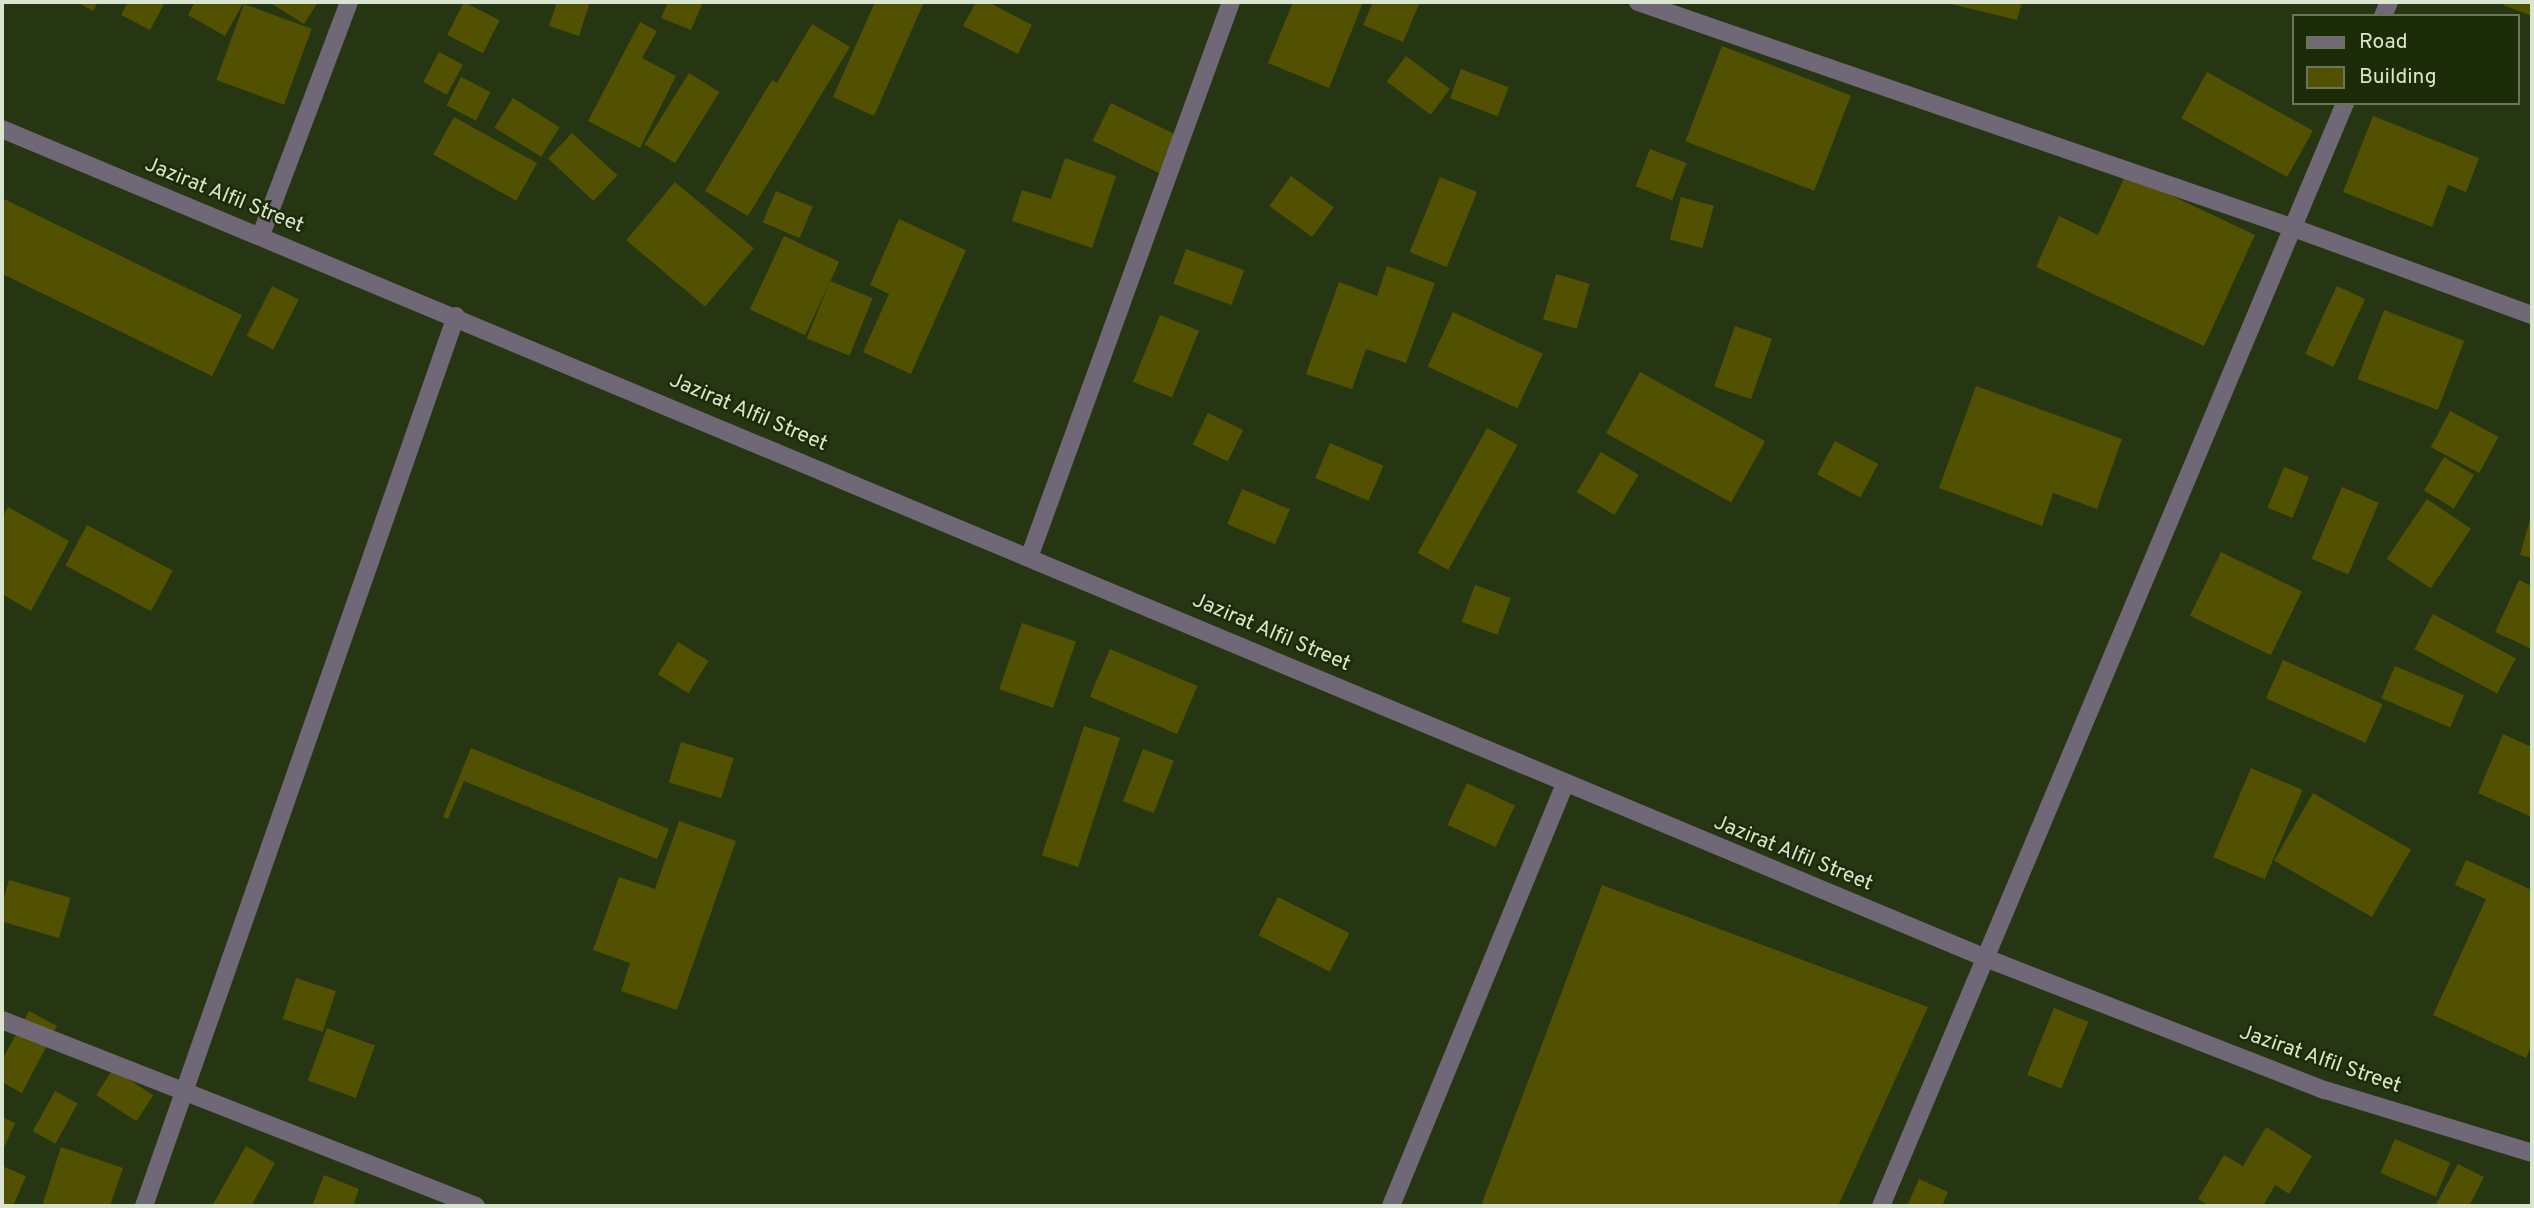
<!DOCTYPE html>
<html>
<head>
<meta charset="utf-8">
<style>
  body { margin:0 }
  #map { position:relative; width:2534px; height:1208px; overflow:hidden; background:#263613; font-family:Overpass,sans-serif }
  div>[style] { position:absolute }
  .building>* { inset:0; background:#525101; transform-origin:0 0 }
  .minor>* { height:18px; margin:-9px; padding:0 9px; transform-origin:9px; border-radius:9px; background:#706777 }
  .tertiary>* { height:18px; margin:-9px; padding:0 9px; transform-origin:9px; border-radius:9px; background:#706777 }
  span { translate:-50% -50%; white-space:nowrap; text-align:center; line-height:1.15; -webkit-text-stroke:5px #1d2c08; paint-order:stroke }
  .street-label { font-size:21px; color:#dae5d0 }
  .frame { position:absolute; inset:0; border:4px solid #dae5d0; pointer-events:none }
  .legend { position:absolute; left:2292px; top:14px; width:228px; height:91px; box-sizing:border-box; background:#1d2c08; border:2px solid #697658; margin:0; padding:9px 12px; list-style:none; font-size:21px; color:#dae5d0 }
  .legend li { display:flex; align-items:center; gap:14px; height:35px }
  .legend b { width:35px; border:2px solid #697658 }
</style>
</head>
<body>
<div id="map">
  <div class="building">
    <div style="clip-path:polygon(77px 2px,98px 2px,93px 11px)"></div>
    <div style="clip-path:polygon(128px 2px,165px 2px,150px 30px,121px 15px)"></div>
    <div style="clip-path:polygon(195px 2px,244px 2px,225px 36px,188px 15px)"></div>
    <div style="clip-path:polygon(269px 2px,318px 2px,304px 24px)"></div>
    <div style="left:464px;top:2px;width:40px;height:37px;rotate:27deg"></div>
    <div style="clip-path:polygon(557px 2px,590px 2px,579px 36px,549px 26px)"></div>
    <div style="clip-path:polygon(668px 2px,703px 2px,691px 30px,661px 18px)"></div>
    <div style="clip-path:polygon(875px 2px,924px 2px,874px 116px,833px 97px)"></div>
    <div style="clip-path:polygon(976px 2px,988px 2px,1032px 25px,1018px 54px,963px 26px)"></div>
    <div style="clip-path:polygon(1293px 2px,1363px 2px,1329px 88px,1268px 63px)"></div>
    <div style="clip-path:polygon(1373px 2px,1420px 2px,1403px 42px,1363px 25px)"></div>
    <div style="clip-path:polygon(1943px 2px,2022px 2px,2017px 20px)"></div>
    <div style="clip-path:polygon(2505px 2px,2532px 2px,2532px 16px,2503px 5px)"></div>
    <div style="left:244px;top:4px;width:72px;height:81px;rotate:20deg"></div>
    <div style="clip-path:polygon(640px 22px,657px 31px,642px 58px,676px 76px,640px 148px,588px 121px)"></div>
    <div style="clip-path:polygon(812px 24px,850px 47px,748px 216px,705px 191px,772px 80px,777px 83px)"></div>
    <div style="left:1722px;top:46px;width:138px;height:102px;rotate:21deg"></div>
    <div style="left:439px;top:52px;width:27px;height:34px;rotate:28deg"></div>
    <div style="left:1406px;top:56px;width:55px;height:32px;rotate:37deg"></div>
    <div style="left:1461px;top:69px;width:51px;height:31px;rotate:21deg"></div>
    <div style="left:2207px;top:72px;width:121px;height:53px;rotate:29deg"></div>
    <div style="left:689px;top:73px;width:36px;height:84px;rotate:32deg"></div>
    <div style="left:461px;top:77px;width:33px;height:32px;rotate:27deg"></div>
    <div style="left:513px;top:98px;width:55px;height:35px;rotate:32deg"></div>
    <div style="left:1111px;top:103px;width:81px;height:42px;rotate:26deg"></div>
    <div style="clip-path:polygon(2373px 116px,2479px 158px,2466px 192px,2448px 185px,2432px 227px,2343px 192px)"></div>
    <div style="left:454px;top:117px;width:95px;height:43px;rotate:29deg"></div>
    <div style="left:572px;top:133px;width:62px;height:35px;rotate:43deg"></div>
    <div style="left:1650px;top:149px;width:39px;height:40px;rotate:21deg"></div>
    <div style="clip-path:polygon(1065px 158px,1116px 176px,1092px 248px,1012px 221px,1022px 190px,1051px 199px)"></div>
    <div style="clip-path:polygon(2126px 174px,2255px 235px,2204px 346px,2036px 267px,2059px 216px,2098px 235px)"></div>
    <div style="left:1291px;top:176px;width:53px;height:37px;rotate:36deg"></div>
    <div style="left:1440px;top:177px;width:40px;height:81px;rotate:22deg"></div>
    <div style="left:675px;top:182px;width:103px;height:76px;rotate:40deg"></div>
    <div style="left:776px;top:191px;width:40px;height:34px;rotate:23deg"></div>
    <div style="left:1681px;top:197px;width:34px;height:44px;rotate:15deg"></div>
    <div style="left:2px;top:198px;width:267px;height:68px;rotate:26deg"></div>
    <div style="clip-path:polygon(899px 219px,966px 250px,911px 374px,863px 352px,889px 294px,870px 285px)"></div>
    <div style="left:784px;top:236px;width:61px;height:81px;rotate:25deg"></div>
    <div style="left:1186px;top:249px;width:62px;height:37px;rotate:20deg"></div>
    <div style="clip-path:polygon(1387px 266px,1435px 283px,1406px 363px,1366px 349px,1352px 389px,1306px 374px,1339px 282px,1377px 296px)"></div>
    <div style="left:1556px;top:274px;width:35px;height:47px;rotate:16deg"></div>
    <div style="left:830px;top:281px;width:46px;height:62px;rotate:22deg"></div>
    <div style="left:272px;top:286px;width:30px;height:56px;rotate:27deg"></div>
    <div style="left:2337px;top:286px;width:31px;height:75px;rotate:25deg"></div>
    <div style="left:2384px;top:310px;width:86px;height:74px;rotate:21deg"></div>
    <div style="left:1453px;top:312px;width:99px;height:60px;rotate:25deg"></div>
    <div style="left:1160px;top:315px;width:42px;height:72px;rotate:22deg"></div>
    <div style="left:1735px;top:326px;width:39px;height:64px;rotate:19deg"></div>
    <div style="left:1640px;top:372px;width:143px;height:70px;rotate:29deg"></div>
    <div style="clip-path:polygon(1976px 386px,2122px 439px,2097px 509px,2053px 493px,2042px 526px,1939px 488px)"></div>
    <div style="left:2450px;top:411px;width:55px;height:41px;rotate:28deg"></div>
    <div style="left:1208px;top:413px;width:39px;height:35px;rotate:26deg"></div>
    <div style="left:1487px;top:428px;width:35px;height:143px;rotate:29deg"></div>
    <div style="left:1835px;top:441px;width:49px;height:38px;rotate:28deg"></div>
    <div style="left:1330px;top:443px;width:58px;height:38px;rotate:23deg"></div>
    <div style="left:1601px;top:452px;width:44px;height:47px;rotate:31deg"></div>
    <div style="left:2444px;top:457px;width:35px;height:39px;rotate:31deg"></div>
    <div style="left:2284px;top:467px;width:27px;height:44px;rotate:22deg"></div>
    <div style="left:2342px;top:487px;width:40px;height:78px;rotate:23deg"></div>
    <div style="left:1242px;top:489px;width:52px;height:38px;rotate:23deg"></div>
    <div style="left:2427px;top:499px;width:53px;height:72px;rotate:34deg"></div>
    <div style="clip-path:polygon(8px 507px,69px 541px,31px 611px,2px 594px,2px 518px)"></div>
    <div style="clip-path:polygon(2532px 512px,2532px 558px,2520px 555px)"></div>
    <div style="left:87px;top:525px;width:97px;height:46px;rotate:28deg"></div>
    <div style="left:2221px;top:552px;width:90px;height:71px;rotate:26deg"></div>
    <div style="clip-path:polygon(2519px 580px,2532px 586px,2532px 649px,2495px 632px)"></div>
    <div style="left:1475px;top:585px;width:38px;height:39px;rotate:20deg"></div>
    <div style="left:2433px;top:614px;width:94px;height:40px;rotate:28deg"></div>
    <div style="left:1022px;top:623px;width:57px;height:70px;rotate:19deg"></div>
    <div style="left:678px;top:642px;width:36px;height:38px;rotate:32deg"></div>
    <div style="left:1110px;top:649px;width:95px;height:52px;rotate:23deg"></div>
    <div style="left:2283px;top:660px;width:109px;height:42px;rotate:24deg"></div>
    <div style="left:2395px;top:666px;width:75px;height:35px;rotate:23deg"></div>
    <div style="left:1084px;top:726px;width:38px;height:136px;rotate:18deg"></div>
    <div style="clip-path:polygon(2503px 734px,2532px 747px,2532px 817px,2478px 793px)"></div>
    <div style="left:681px;top:742px;width:55px;height:42px;rotate:17deg"></div>
    <div style="clip-path:polygon(471px 748px,669px 829px,657px 859px,464px 781px,448px 819px,443px 817px)"></div>
    <div style="left:1143px;top:749px;width:33px;height:56px;rotate:21deg"></div>
    <div style="left:2251px;top:768px;width:56px;height:97px;rotate:23deg"></div>
    <div style="left:1467px;top:783px;width:53px;height:46px;rotate:25deg"></div>
    <div style="left:2313px;top:793px;width:113px;height:78px;rotate:30deg"></div>
    <div style="clip-path:polygon(679px 821px,736px 841px,677px 1010px,621px 991px,630px 963px,593px 950px,619px 877px,655px 889px)"></div>
    <div style="clip-path:polygon(2466px 860px,2532px 890px,2532px 1044px,2526px 1058px,2433px 1015px,2486px 899px,2455px 885px)"></div>
    <div style="left:9px;top:880px;width:64px;height:42px;rotate:16deg"></div>
    <div style="clip-path:polygon(1602px 885px,1928px 1007px,1838px 1206px,1481px 1206px)"></div>
    <div style="left:1278px;top:897px;width:80px;height:43px;rotate:27deg"></div>
    <div style="left:296px;top:978px;width:42px;height:43px;rotate:18deg"></div>
    <div style="left:2054px;top:1008px;width:37px;height:72px;rotate:22deg"></div>
    <div style="clip-path:polygon(29px 1011px,57px 1026px,22px 1093px,2px 1082px,2px 1060px)"></div>
    <div style="left:327px;top:1028px;width:51px;height:56px;rotate:20deg"></div>
    <div style="left:113px;top:1069px;width:48px;height:31px;rotate:33deg"></div>
    <div style="left:55px;top:1091px;width:26px;height:46px;rotate:29deg"></div>
    <div style="clip-path:polygon(2px 1117px,15px 1123px,2px 1152px)"></div>
    <div style="clip-path:polygon(2266px 1127px,2312px 1156px,2289px 1194px,2275px 1185px,2263px 1206px,2210px 1206px,2198px 1199px,2224px 1155px,2243px 1166px)"></div>
    <div style="left:2395px;top:1139px;width:60px;height:37px;rotate:23deg"></div>
    <div style="clip-path:polygon(246px 1146px,275px 1163px,251px 1206px,212px 1206px)"></div>
    <div style="clip-path:polygon(61px 1147px,123px 1168px,110px 1206px,42px 1206px)"></div>
    <div style="clip-path:polygon(2458px 1164px,2484px 1177px,2469px 1206px,2435px 1206px)"></div>
    <div style="clip-path:polygon(2px 1166px,26px 1176px,13px 1206px,2px 1206px)"></div>
    <div style="clip-path:polygon(324px 1175px,359px 1189px,353px 1206px,312px 1206px)"></div>
    <div style="clip-path:polygon(1919px 1179px,1948px 1192px,1942px 1206px,1907px 1206px)"></div>
  </div>
  <div class="minor">
    <div style="left:1638px;top:2px;width:691px;rotate:19.01deg"></div>
    <div style="left:2291px;top:227px;width:257px;rotate:20.1deg"></div>
    <div style="left:2383px;top:16px;width:15px;rotate:-67deg"></div>
    <div style="left:261px;top:235px;width:249px;rotate:-69.3deg"></div>
    <div style="left:1030px;top:555px;width:588px;rotate:-70.03deg"></div>
    <div style="left:2px;top:1020px;width:509px;rotate:21.43deg"></div>
    <div style="left:144px;top:1206px;width:943px;rotate:-70.68deg"></div>
    <div style="left:1391px;top:1206px;width:456px;rotate:-67.6deg"></div>
    <div style="left:1881px;top:1206px;width:1197px;rotate:-67.18deg"></div>
  </div>
  <div class="tertiary">
    <div style="left:2px;top:129px;width:2147px;rotate:22.68deg"></div>
    <div style="left:1983px;top:957px;width:367px;rotate:21.3deg"></div>
    <div style="left:2325px;top:1090px;width:216px;rotate:16.9deg"></div>
  </div>
  <div class="street-label">
    <span style="left:224px;top:196px;rotate:22deg">Jazirat Alfil Street</span>
    <span style="left:748px;top:413px;rotate:23deg">Jazirat Alfil Street</span>
    <span style="left:1271px;top:633px;rotate:23deg">Jazirat Alfil Street</span>
    <span style="left:1793px;top:854px;rotate:22deg">Jazirat Alfil Street</span>
    <span style="left:2320px;top:1060px;rotate:19deg">Jazirat Alfil Street</span>
  </div>
  <div class="frame"></div>
  <ul class="legend">
  <li><b style="height:9px;background:#706777"></b>Road</li>
  <li><b style="height:19px;background:#525101"></b>Building</li>
  </ul>
</div>
</body>
</html>
